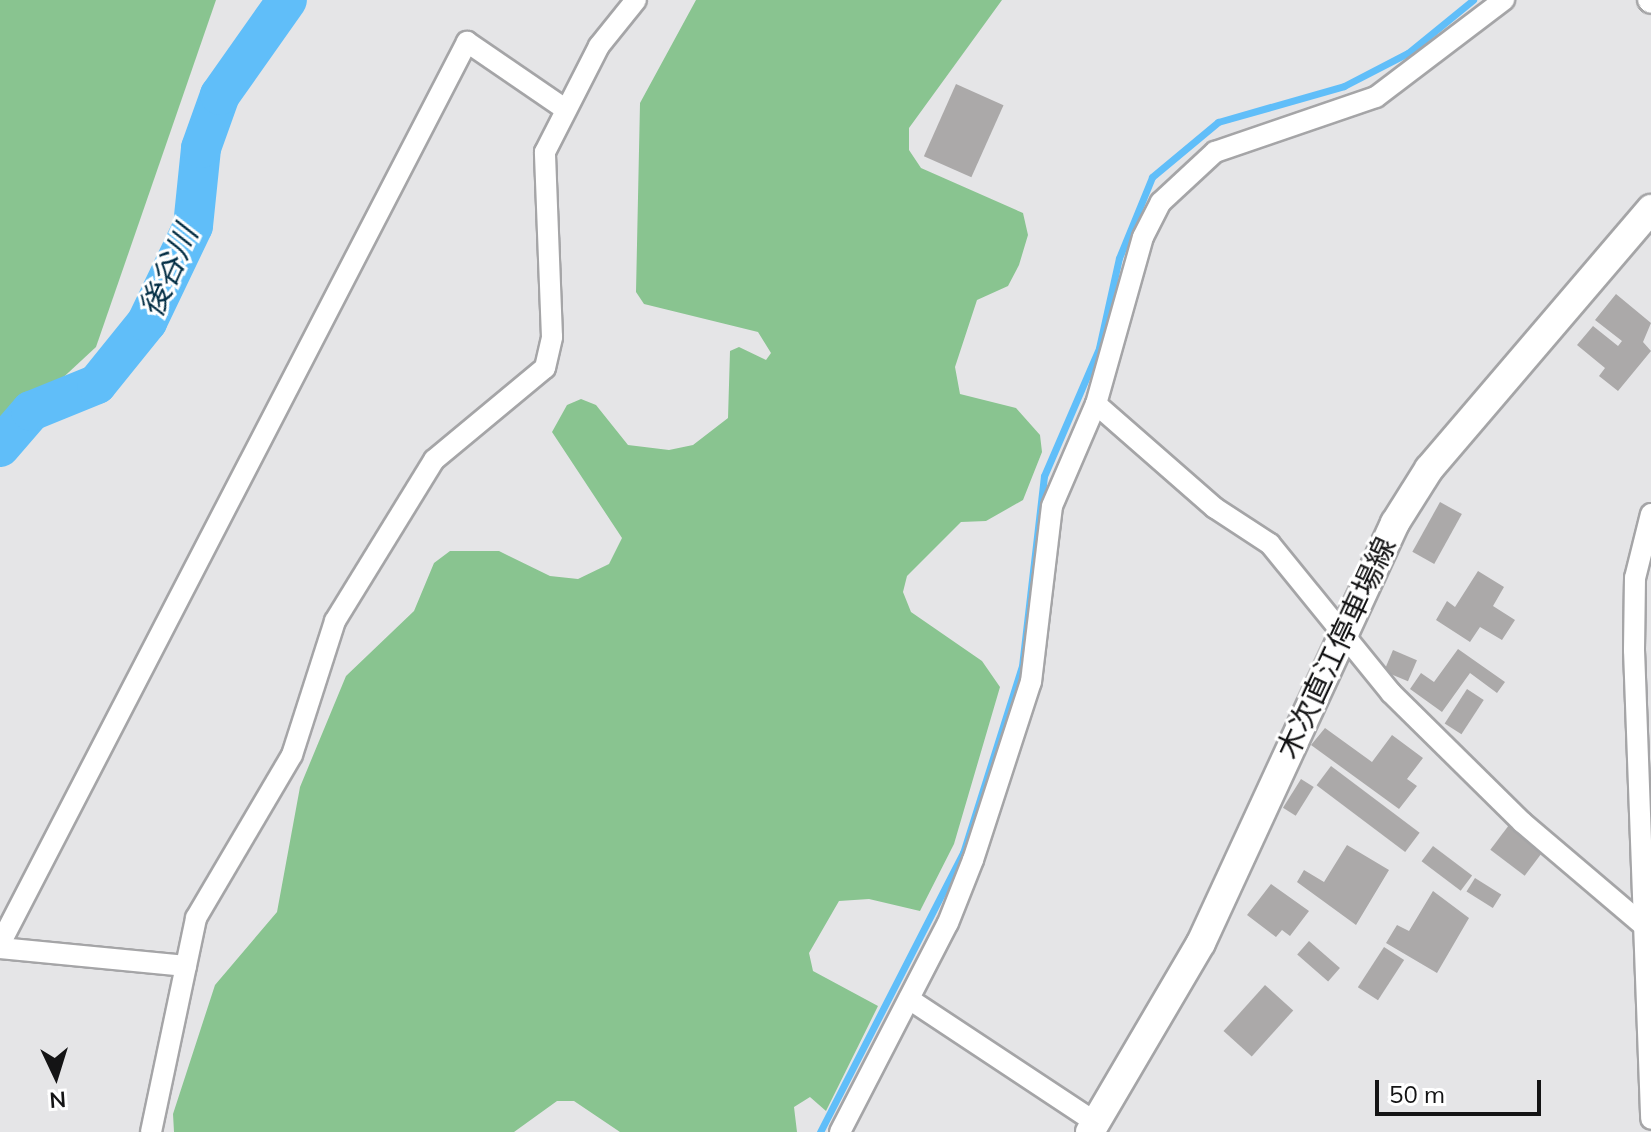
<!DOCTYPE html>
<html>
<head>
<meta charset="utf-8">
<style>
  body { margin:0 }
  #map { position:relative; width:1651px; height:1132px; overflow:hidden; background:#e5e5e7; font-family:Mulish,"Noto Sans JP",sans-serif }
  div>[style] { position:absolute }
  .green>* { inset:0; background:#89c490 }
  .stream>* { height:7px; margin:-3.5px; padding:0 3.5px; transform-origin:3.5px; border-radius:3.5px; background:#60bef9 }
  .river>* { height:40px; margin:-20px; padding:0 20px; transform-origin:20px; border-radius:20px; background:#60bef9 }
  .building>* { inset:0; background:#aba9a9; transform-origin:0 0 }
  .roads { filter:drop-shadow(2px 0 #a5a5a7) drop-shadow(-2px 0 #a5a5a7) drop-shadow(0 2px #a5a5a7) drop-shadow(0 -2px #a5a5a7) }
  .street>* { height:20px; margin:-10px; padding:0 10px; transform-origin:10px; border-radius:10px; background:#fff }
  .secondary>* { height:28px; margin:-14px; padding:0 14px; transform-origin:14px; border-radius:14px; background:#fff }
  span { translate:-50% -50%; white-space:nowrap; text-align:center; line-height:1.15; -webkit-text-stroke:6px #fff; paint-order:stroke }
  .street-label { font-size:30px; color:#141415 }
  .water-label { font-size:32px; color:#022d44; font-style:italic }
  .north { position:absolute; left:16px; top:1036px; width:80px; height:80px; -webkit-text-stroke:6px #fff; paint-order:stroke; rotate:176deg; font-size:22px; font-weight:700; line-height:32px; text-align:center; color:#141415 }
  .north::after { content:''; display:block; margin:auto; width:28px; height:36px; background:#141415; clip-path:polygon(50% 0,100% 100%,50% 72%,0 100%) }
  .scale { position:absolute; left:1375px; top:1080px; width:166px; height:36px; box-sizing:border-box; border:4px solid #141415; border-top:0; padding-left:10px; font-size:24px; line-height:28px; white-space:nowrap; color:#141415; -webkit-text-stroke:6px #fff; paint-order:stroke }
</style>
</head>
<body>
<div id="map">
  <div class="green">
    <div style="clip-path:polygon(0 0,216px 0,96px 347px,0 436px)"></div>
    <div style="clip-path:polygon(696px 0,1002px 0,909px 128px,909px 150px,921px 168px,1023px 213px,1028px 235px,1019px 265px,1008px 286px,977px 300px,955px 367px,960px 394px,1016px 408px,1040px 435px,1042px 452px,1023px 500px,986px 521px,961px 522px,907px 576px,903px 592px,911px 612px,982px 661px,1000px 687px,954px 844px,920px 911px,869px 899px,839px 901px,809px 953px,813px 971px,878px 1006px,826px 1111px,810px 1097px,794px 1107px,797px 1132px,620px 1132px,574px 1101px,557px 1101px,514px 1132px,174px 1132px,173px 1114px,215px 985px,277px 912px,300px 787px,346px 676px,414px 611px,434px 563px,450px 551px,499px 551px,550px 576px,578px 579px,609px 564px,622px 538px,552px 432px,567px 405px,581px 399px,596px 405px,628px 445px,669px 450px,693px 445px,728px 418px,730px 351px,739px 347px,766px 360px,771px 353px,758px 332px,644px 304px,636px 292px,640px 103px)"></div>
  </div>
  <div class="stream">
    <div style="left:820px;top:1132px;width:314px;rotate:-62.9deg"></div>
    <div style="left:963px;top:853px;width:196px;rotate:-72.5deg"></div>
    <div style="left:1022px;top:666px;width:191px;rotate:-83.4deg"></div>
    <div style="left:1044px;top:476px;width:139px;rotate:-66.7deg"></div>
    <div style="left:1099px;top:348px;width:92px;rotate:-77.5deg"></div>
    <div style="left:1119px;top:258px;width:87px;rotate:-67.8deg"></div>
    <div style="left:1152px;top:177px;width:86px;rotate:-39.8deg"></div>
    <div style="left:1218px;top:122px;width:131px;rotate:-15.9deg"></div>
    <div style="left:1344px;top:86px;width:72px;rotate:-27.3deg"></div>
    <div style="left:1408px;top:53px;width:84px;rotate:-39.2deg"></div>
  </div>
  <div class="river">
    <div style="left:0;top:447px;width:48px;rotate:-49.3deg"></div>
    <div style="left:31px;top:411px;width:71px;rotate:-22.2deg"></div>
    <div style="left:97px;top:384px;width:80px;rotate:-51.1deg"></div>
    <div style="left:147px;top:322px;width:106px;rotate:-64.4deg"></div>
    <div style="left:193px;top:226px;width:78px;rotate:-84.1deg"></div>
    <div style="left:201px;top:148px;width:56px;rotate:-70.3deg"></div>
    <div style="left:220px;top:95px;width:116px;rotate:-54.8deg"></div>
  </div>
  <div class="building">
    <div style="left:956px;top:84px;width:52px;height:79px;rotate:24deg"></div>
    <div style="clip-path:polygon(1616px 294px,1651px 323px,1643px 342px,1651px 351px,1618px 391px,1599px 376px,1605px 368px,1577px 345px,1593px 326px,1618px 346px,1622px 341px,1595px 320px)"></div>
    <div style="left:1440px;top:502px;width:25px;height:57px;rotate:29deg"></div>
    <div style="clip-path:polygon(1478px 571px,1504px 587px,1493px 606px,1515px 620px,1502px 640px,1480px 627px,1470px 642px,1436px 620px,1447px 601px,1455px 607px)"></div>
    <div style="clip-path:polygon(1458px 649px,1505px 682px,1497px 693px,1470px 673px,1442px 712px,1410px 689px,1421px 673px,1434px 682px)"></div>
    <div style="left:1393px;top:650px;width:26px;height:23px;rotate:23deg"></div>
    <div style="left:1467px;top:689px;width:20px;height:41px;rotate:33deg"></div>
    <div style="clip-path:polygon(1325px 728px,1372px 762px,1392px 735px,1423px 758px,1407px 779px,1417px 786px,1399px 809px,1311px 745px)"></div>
    <div style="left:1331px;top:766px;width:111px;height:24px;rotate:37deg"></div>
    <div style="left:1301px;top:779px;width:15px;height:34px;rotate:32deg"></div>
    <div style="left:1509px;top:825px;width:43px;height:31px;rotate:37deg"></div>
    <div style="clip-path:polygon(1347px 845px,1389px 870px,1356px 925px,1297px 882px,1304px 870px,1324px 882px)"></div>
    <div style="left:1433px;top:846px;width:49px;height:19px;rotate:37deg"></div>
    <div style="left:1475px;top:878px;width:31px;height:16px;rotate:32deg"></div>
    <div style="clip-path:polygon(1271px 884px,1309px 911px,1290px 936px,1282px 930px,1276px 937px,1247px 915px)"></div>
    <div style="clip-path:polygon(1433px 891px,1469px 918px,1437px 973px,1386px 943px,1397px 925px,1409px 931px)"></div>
    <div style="left:1309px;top:941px;width:41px;height:18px;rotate:41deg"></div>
    <div style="left:1384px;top:947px;width:24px;height:48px;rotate:33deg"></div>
    <div style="left:1265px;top:985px;width:38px;height:62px;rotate:42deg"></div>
  </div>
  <div class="roads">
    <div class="street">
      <div style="left:1648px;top:0;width:4px;rotate:45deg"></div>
      <div style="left:1096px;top:404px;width:158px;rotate:41.2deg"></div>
      <div style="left:1215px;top:508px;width:66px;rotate:33.2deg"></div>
      <div style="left:1270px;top:544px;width:192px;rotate:50.9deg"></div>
      <div style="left:1391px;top:693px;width:184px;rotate:44.6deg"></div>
      <div style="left:1522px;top:822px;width:160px;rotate:40.4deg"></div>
      <div style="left:1651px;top:514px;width:66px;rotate:104deg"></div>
      <div style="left:1635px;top:578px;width:72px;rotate:90.8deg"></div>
      <div style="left:1634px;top:650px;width:469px;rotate:87.9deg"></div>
      <div style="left:0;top:944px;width:1016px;rotate:-62.63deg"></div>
      <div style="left:467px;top:42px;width:115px;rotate:34.4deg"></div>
      <div style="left:0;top:948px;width:187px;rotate:5.5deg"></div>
      <div style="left:909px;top:999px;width:224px;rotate:33.5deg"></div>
      <div style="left:151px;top:1132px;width:219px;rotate:-78.1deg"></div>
      <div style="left:196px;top:918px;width:189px;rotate:-59.5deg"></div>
      <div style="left:292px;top:755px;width:141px;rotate:-72.2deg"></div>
      <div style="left:335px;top:621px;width:189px;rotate:-58.4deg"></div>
      <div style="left:434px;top:460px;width:144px;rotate:-39.7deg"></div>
      <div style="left:545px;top:368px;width:32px;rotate:-77deg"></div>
      <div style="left:552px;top:337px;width:185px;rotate:-92.2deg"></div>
      <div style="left:545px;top:152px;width:119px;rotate:-63deg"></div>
      <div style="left:599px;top:46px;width:59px;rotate:-51.2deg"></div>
      <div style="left:840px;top:1132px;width:235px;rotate:-62.7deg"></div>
      <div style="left:948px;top:923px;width:68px;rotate:-68.4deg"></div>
      <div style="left:973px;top:860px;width:187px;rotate:-72deg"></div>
      <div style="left:1031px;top:682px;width:177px;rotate:-83.2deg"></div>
      <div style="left:1052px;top:506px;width:111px;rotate:-66.7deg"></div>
      <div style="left:1096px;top:404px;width:173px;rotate:-74.3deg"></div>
      <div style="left:1143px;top:237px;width:39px;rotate:-63deg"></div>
      <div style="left:1161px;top:202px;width:74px;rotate:-42.8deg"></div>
      <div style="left:1215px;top:152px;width:170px;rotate:-18.9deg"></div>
      <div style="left:1376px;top:97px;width:161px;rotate:-37.2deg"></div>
    </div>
    <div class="secondary">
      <div style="left:1090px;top:1132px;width:219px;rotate:-59.6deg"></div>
      <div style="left:1201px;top:943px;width:463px;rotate:-65.2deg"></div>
      <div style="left:1395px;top:523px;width:64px;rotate:-57.8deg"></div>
      <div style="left:1429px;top:469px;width:342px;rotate:-49.5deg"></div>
    </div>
  </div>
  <div class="street-label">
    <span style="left:1336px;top:648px;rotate:-65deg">木次直江停車場線</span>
  </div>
  <div class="water-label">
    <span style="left:168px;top:271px;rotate:-66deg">後谷川</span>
  </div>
  <div class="north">N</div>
  <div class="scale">50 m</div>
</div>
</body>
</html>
